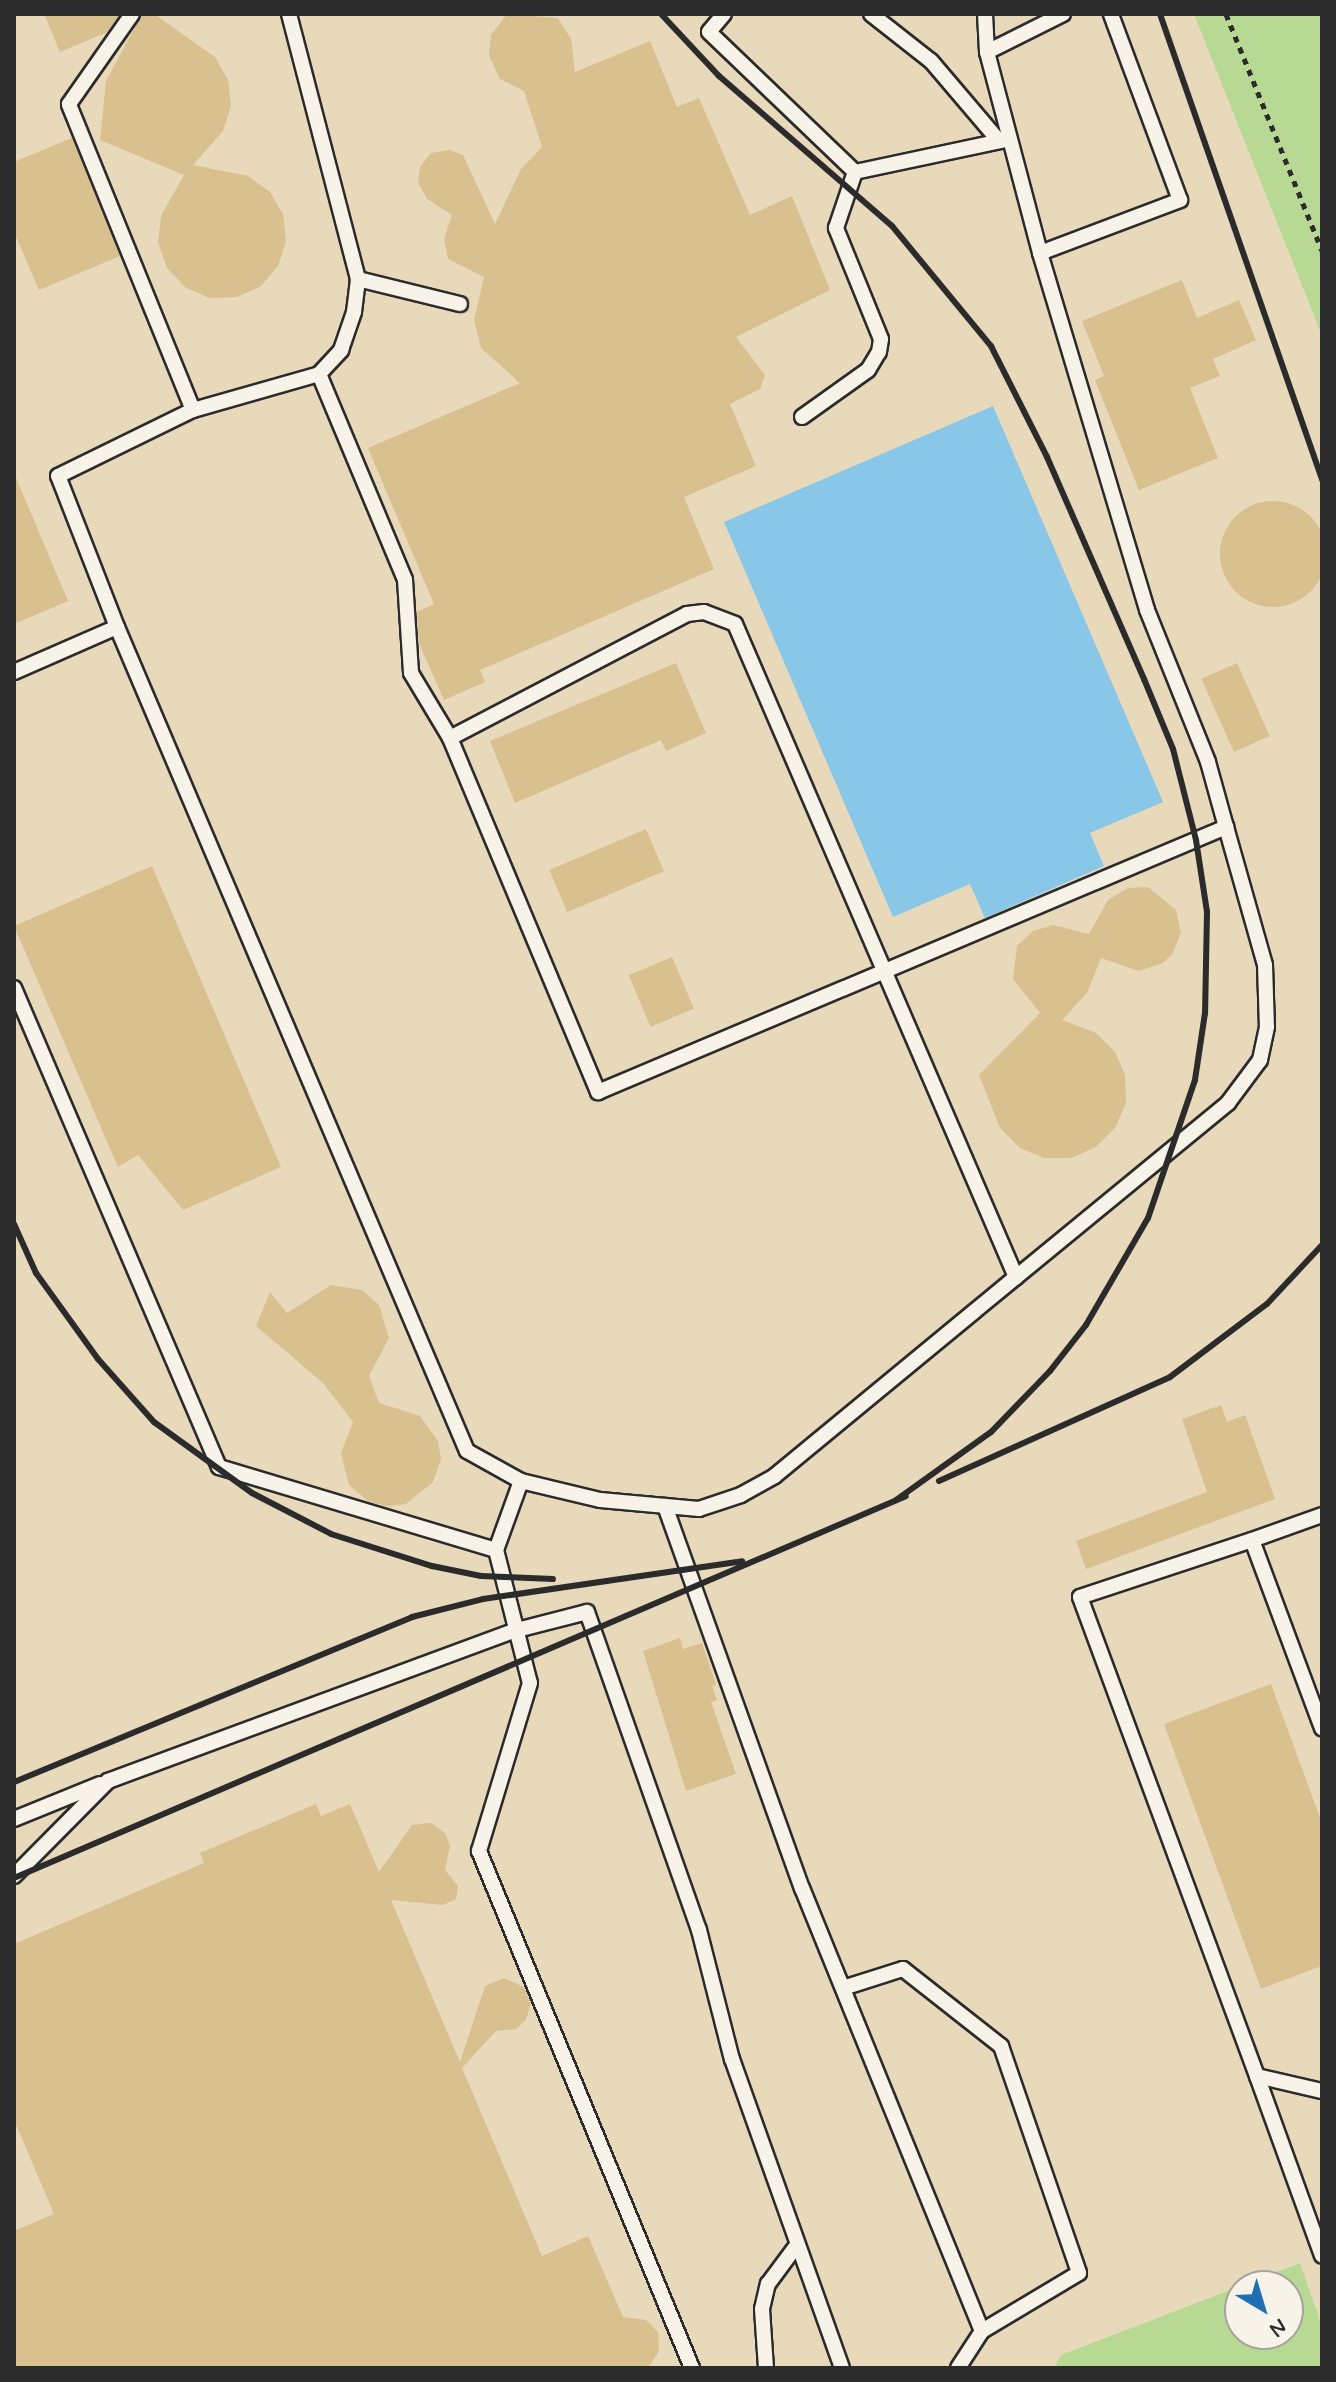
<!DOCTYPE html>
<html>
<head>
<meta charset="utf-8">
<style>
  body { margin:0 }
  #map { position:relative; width:1336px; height:2382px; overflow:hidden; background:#eee4cd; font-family:Mynerve,sans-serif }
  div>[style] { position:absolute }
  .built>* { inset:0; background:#e8d9ba }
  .green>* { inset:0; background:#b8d993 }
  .water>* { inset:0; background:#89c7e9 }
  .building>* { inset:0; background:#d9c08f; transform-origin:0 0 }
  .round { border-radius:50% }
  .path>* { height:5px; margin-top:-2.5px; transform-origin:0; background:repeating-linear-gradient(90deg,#2b2b2b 0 6px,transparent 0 12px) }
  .roads { filter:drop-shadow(2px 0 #2b2b2b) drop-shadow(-2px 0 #2b2b2b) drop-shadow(0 2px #2b2b2b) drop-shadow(0 -2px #2b2b2b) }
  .service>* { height:14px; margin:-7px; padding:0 7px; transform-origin:7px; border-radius:7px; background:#f7f3e8 }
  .rail>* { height:6px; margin:-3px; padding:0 3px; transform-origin:3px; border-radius:3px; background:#2b2b2b }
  span { translate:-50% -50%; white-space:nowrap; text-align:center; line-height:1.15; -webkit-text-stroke:6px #f7f3e8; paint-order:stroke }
  .frame { position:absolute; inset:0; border:16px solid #2b2b2b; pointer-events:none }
  .north { position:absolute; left:1224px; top:2270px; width:80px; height:80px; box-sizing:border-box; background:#f7f3e8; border:2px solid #a5a39c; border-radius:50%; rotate:142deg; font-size:22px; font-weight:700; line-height:32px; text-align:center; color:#2b2b2b }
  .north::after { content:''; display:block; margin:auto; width:28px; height:36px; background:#1f6fb2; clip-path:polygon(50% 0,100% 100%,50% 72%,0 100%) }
</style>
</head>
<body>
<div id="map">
  <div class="built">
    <div style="clip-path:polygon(14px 14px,1194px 14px,1322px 336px,1322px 2326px,1299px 2263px,1061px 2355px,1054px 2368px,14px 2368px)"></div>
  </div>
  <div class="green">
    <div style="clip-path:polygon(1194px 14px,1322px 14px,1322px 336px)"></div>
    <div style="clip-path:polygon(evenodd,1300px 2263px,1322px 2326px,1322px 2368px,1054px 2368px,1061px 2355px,1300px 2263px,1240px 2286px,1288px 2286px,1288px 2334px,1240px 2334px,1240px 2286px)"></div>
  </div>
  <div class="water">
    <div style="clip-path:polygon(993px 406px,1163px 802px,1090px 833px,1104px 866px,985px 918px,970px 884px,893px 917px,724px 522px)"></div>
  </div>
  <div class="building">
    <div style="clip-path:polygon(44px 14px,120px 14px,107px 32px,60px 52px)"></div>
    <div style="clip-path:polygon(142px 14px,154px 14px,215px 57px,228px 80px,231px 106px,223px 131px,193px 165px,248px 176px,270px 192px,283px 214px,286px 241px,278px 266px,260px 287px,236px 297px,209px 298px,185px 287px,167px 268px,158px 242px,161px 216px,184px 175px,100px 140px,106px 81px)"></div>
    <div style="clip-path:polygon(507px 14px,558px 18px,571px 39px,575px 72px,650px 41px,677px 107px,699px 98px,750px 215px,792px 196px,830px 290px,736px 337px,765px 375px,760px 389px,730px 404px,756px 466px,684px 497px,714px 569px,480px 670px,485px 682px,444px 700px,419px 643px,417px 612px,434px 604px,368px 448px,520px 383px,481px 348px,474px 320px,484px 277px,448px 259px,444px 239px,452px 215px,427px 199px,418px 182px,420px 167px,431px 153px,449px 150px,463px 155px,495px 224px,521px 169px,542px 147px,524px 91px,500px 79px,489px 56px,491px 35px)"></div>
    <div style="clip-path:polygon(72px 138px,120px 256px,39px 290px,14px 232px,14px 162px)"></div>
    <div style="clip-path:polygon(1182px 280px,1197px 318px,1239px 300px,1256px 340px,1213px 359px,1220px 376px,1190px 388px,1218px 458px,1139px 490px,1095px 380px,1104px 376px,1082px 321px)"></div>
    <div style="clip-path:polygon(14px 473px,68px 601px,14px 624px)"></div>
    <div class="round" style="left:1220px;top:501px;width:106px;height:106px"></div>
    <div style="clip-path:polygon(676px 663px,706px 733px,666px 751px,661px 740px,515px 803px,490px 741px)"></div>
    <div style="left:1237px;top:663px;width:80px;height:39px;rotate:66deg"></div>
    <div style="left:646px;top:829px;width:46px;height:105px;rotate:67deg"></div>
    <div style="clip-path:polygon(152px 866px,281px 1167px,183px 1210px,138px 1155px,118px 1167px,14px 926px)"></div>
    <div style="clip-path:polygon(1148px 887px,1176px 910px,1181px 932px,1173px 953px,1163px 963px,1139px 971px,1101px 958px,1087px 993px,1062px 1020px,1096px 1033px,1115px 1052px,1125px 1075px,1126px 1103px,1115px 1128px,1096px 1147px,1071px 1158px,1044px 1158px,1020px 1148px,1000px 1128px,979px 1075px,1040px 1013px,1013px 979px,1017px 946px,1033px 931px,1053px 925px,1089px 934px,1108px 900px,1128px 888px)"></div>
    <div style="left:672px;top:957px;width:56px;height:47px;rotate:67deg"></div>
    <div style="clip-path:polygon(331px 1285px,362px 1290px,379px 1305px,389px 1338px,369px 1376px,379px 1403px,420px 1416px,438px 1441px,441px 1459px,433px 1482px,406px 1504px,386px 1506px,368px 1501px,349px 1485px,341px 1453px,353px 1422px,323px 1383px,256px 1326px,270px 1292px,287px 1313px)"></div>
    <div style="clip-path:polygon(1221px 1405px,1227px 1422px,1245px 1415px,1275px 1499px,1086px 1569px,1076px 1541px,1207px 1492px,1182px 1419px)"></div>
    <div style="clip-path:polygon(680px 1638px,683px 1649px,702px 1643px,716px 1685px,712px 1686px,717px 1700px,711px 1702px,736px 1774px,686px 1791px,643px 1651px)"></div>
    <div style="clip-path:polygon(1271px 1684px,1322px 1823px,1322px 1966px,1261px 1989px,1164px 1724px)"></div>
    <div style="clip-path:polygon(316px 1804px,321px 1816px,350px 1804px,379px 1872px,412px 1825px,431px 1823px,445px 1833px,450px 1846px,445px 1870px,458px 1886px,456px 1899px,443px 1905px,391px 1900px,460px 2062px,485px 1986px,504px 1978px,524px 1987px,531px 2003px,526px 2020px,516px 2029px,496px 2031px,462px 2068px,542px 2256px,588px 2236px,623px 2317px,646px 2320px,658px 2332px,659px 2351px,648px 2368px,14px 2368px,14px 2231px,54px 2214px,14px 2120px,14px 1944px,204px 1863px,200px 1853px)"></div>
  </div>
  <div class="path">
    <div style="left:1226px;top:14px;width:256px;rotate:67.9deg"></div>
  </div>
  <div class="roads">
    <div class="service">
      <div style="left:724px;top:14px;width:23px;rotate:130deg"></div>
      <div style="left:709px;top:32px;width:202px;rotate:43.8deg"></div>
      <div style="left:855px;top:172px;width:158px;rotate:-12deg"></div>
      <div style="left:871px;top:14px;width:76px;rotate:38.1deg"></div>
      <div style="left:931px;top:61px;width:105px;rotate:49.6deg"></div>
      <div style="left:985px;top:14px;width:38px;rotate:87deg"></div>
      <div style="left:1063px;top:14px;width:85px;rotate:153.4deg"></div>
      <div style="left:987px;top:52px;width:208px;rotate:75.2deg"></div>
      <div style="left:1040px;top:253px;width:373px;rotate:73.3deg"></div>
      <div style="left:1147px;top:610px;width:164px;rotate:68.1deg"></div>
      <div style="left:1208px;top:762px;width:67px;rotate:74.5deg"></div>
      <div style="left:1040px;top:253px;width:150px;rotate:-20.7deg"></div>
      <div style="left:1180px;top:200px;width:198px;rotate:-110.4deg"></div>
      <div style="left:358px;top:279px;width:105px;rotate:13.8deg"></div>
      <div style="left:319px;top:374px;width:223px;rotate:67.3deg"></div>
      <div style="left:405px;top:580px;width:93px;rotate:86.3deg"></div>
      <div style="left:411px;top:673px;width:76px;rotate:59deg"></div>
      <div style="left:450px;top:738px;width:267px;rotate:-27.6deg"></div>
      <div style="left:687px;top:614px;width:17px;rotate:-7deg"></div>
      <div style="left:704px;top:612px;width:33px;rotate:21deg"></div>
      <div style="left:735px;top:624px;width:711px;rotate:66.72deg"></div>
      <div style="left:1016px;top:1277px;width:313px;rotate:140.5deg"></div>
      <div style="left:775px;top:1476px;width:39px;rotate:151deg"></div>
      <div style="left:741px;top:1495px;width:44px;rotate:161.6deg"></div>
      <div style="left:699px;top:1509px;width:99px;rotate:-174.8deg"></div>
      <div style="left:600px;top:1500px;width:81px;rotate:-166.5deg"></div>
      <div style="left:521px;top:1481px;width:73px;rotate:109.9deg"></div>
      <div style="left:193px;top:410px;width:131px;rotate:-15.9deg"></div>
      <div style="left:319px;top:374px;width:33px;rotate:-47deg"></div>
      <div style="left:341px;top:350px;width:40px;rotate:-71.1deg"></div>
      <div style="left:354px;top:312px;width:33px;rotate:-83deg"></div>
      <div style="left:358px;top:279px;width:274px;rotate:-104.6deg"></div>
      <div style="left:802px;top:417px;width:81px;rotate:-35.5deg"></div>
      <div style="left:868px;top:370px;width:21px;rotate:-59deg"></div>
      <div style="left:879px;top:352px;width:13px;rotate:-81deg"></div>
      <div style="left:881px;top:339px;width:120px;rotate:-112.1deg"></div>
      <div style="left:836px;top:228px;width:59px;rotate:-71.3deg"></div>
      <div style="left:117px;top:627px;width:895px;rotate:66.99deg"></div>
      <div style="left:467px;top:1451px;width:62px;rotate:29.1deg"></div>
      <div style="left:14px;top:672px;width:112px;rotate:-23.6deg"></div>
      <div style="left:117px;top:627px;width:162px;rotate:-111.3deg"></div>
      <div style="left:58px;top:476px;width:150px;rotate:-26.1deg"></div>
      <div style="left:193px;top:410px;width:330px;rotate:-112.1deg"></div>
      <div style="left:69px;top:104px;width:110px;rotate:-55deg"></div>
      <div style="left:450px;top:738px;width:384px;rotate:67.3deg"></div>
      <div style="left:598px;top:1092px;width:682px;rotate:-22.88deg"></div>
      <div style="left:1226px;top:827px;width:143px;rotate:74.2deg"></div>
      <div style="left:1265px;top:965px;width:62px;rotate:88.2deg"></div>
      <div style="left:1267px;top:1027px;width:34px;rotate:102deg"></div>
      <div style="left:1260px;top:1060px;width:54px;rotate:126.7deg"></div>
      <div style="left:1228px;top:1103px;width:274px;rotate:140.6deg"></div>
      <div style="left:14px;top:988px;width:521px;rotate:66.83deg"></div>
      <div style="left:219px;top:1467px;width:289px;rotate:16.7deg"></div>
      <div style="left:496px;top:1550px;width:137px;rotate:75.7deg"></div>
      <div style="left:530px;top:1683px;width:176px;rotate:106.9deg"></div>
      <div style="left:479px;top:1851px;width:559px;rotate:67.61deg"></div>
      <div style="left:665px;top:1506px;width:406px;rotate:70.3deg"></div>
      <div style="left:802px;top:1888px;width:478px;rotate:67.9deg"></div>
      <div style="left:982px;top:2331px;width:44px;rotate:123deg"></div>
      <div style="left:1322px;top:1515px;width:74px;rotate:160.3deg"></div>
      <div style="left:1252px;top:1540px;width:201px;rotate:69.6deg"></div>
      <div style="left:1252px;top:1540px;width:181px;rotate:161.7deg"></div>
      <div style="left:1080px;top:1597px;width:511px;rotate:69.72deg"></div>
      <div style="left:1257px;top:2076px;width:67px;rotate:13deg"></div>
      <div style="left:14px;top:1819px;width:93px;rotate:-22.1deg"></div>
      <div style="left:14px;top:1876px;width:134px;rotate:-45.3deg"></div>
      <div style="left:108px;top:1781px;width:436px;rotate:-20.3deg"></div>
      <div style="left:517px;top:1630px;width:72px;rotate:-14.4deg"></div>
      <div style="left:587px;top:1612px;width:337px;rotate:70.6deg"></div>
      <div style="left:699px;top:1930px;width:133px;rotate:75.7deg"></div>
      <div style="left:732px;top:2059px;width:328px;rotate:70.4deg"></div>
      <div style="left:843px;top:1988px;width:63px;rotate:-17.6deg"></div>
      <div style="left:903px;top:1969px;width:125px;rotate:38.2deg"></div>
      <div style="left:1001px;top:2046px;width:240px;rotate:71deg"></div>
      <div style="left:1079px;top:2273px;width:113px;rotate:149.1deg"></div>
      <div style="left:1257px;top:2076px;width:191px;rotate:70.1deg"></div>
      <div style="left:766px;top:2368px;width:59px;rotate:-93.9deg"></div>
      <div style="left:762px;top:2309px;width:26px;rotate:-77deg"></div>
      <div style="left:768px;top:2284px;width:49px;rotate:-53.4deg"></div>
    </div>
  </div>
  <div class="rail">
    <div style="left:661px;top:14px;width:85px;rotate:46.9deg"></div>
    <div style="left:719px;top:76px;width:229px;rotate:40.9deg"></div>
    <div style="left:892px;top:226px;width:156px;rotate:50.5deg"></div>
    <div style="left:991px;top:346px;width:124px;rotate:63.2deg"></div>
    <div style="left:1047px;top:457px;width:242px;rotate:66.4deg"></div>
    <div style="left:1144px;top:679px;width:76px;rotate:67.5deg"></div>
    <div style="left:1173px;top:749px;width:94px;rotate:75.8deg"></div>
    <div style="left:1196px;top:840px;width:73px;rotate:81.3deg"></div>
    <div style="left:1207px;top:912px;width:101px;rotate:91.1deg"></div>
    <div style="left:1205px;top:1013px;width:68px;rotate:98.5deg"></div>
    <div style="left:1195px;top:1080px;width:146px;rotate:108.8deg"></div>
    <div style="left:1148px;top:1218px;width:124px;rotate:120.1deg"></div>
    <div style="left:1086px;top:1325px;width:58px;rotate:128deg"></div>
    <div style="left:1050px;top:1371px;width:85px;rotate:134deg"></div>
    <div style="left:991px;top:1432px;width:117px;rotate:144.4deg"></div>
    <div style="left:1160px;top:14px;width:493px;rotate:70.8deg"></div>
    <div style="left:14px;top:1224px;width:54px;rotate:65.8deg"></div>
    <div style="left:36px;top:1273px;width:106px;rotate:54.2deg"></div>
    <div style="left:98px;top:1359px;width:84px;rotate:48.4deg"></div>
    <div style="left:154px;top:1422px;width:121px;rotate:35.9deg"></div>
    <div style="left:252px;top:1493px;width:89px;rotate:27.4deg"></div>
    <div style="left:331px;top:1534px;width:106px;rotate:17.6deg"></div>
    <div style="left:432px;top:1566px;width:50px;rotate:11.5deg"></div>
    <div style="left:481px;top:1576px;width:72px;rotate:2.4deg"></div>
    <div style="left:939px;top:1481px;width:253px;rotate:-24.2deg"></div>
    <div style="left:1170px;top:1377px;width:121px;rotate:-37deg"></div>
    <div style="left:1267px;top:1304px;width:81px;rotate:-47deg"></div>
    <div style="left:14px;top:1782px;width:431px;rotate:-22.5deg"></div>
    <div style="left:412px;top:1617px;width:73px;rotate:-14.2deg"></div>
    <div style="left:483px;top:1599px;width:262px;rotate:-8.3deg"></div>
    <div style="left:14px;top:1878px;width:970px;rotate:-23.18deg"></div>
  </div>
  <div class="frame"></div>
  <div class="north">N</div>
</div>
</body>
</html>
